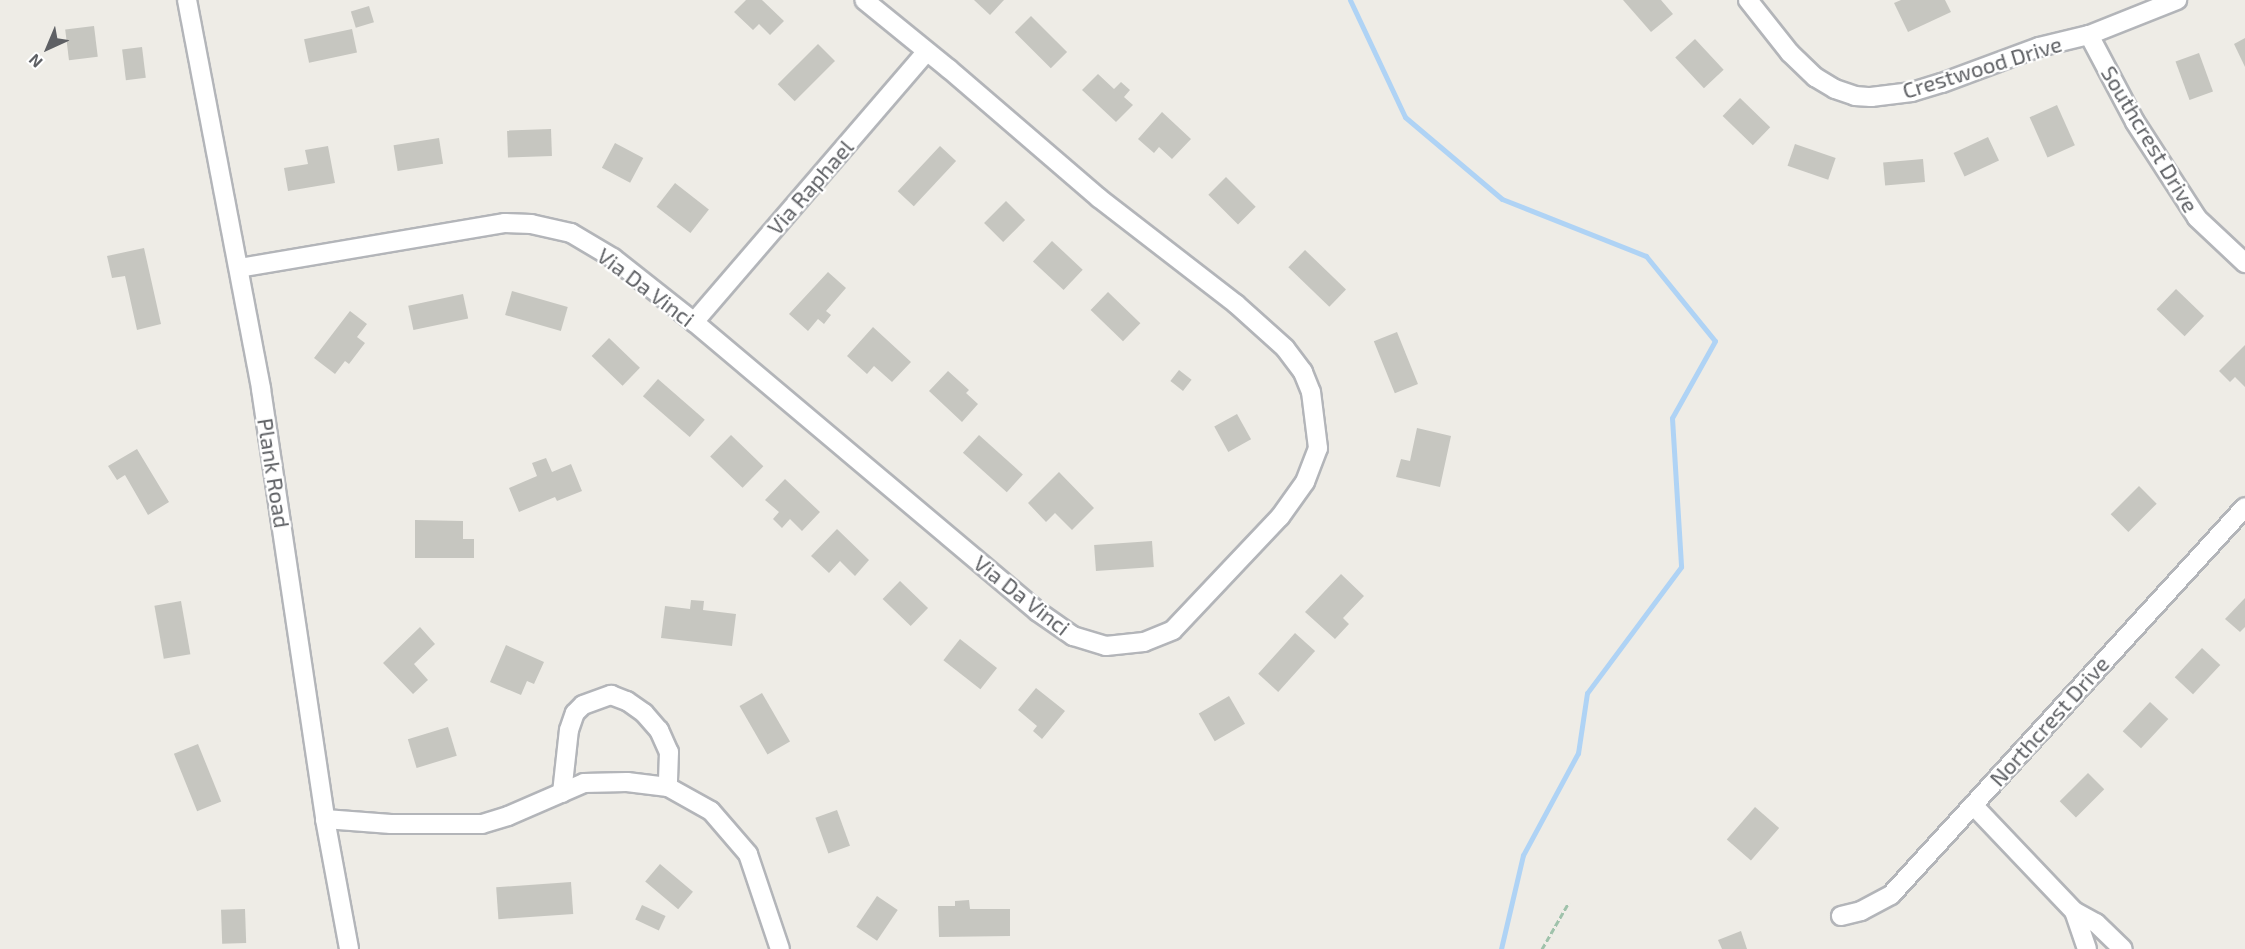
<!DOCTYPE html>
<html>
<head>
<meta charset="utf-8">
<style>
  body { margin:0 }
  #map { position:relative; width:2245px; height:949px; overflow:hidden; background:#eeece6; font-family:"Exo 2",sans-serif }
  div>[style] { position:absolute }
  .stream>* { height:5px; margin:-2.5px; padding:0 2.5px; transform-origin:2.5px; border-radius:2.5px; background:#afd3f5 }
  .building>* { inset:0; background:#c6c6c0; transform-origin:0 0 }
  .path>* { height:3px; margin-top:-1.5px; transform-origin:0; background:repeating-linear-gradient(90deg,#9fc2ab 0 6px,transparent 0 9px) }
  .roads { filter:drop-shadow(2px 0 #b3b5b9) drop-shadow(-2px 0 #b3b5b9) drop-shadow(0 2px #b3b5b9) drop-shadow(0 -2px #b3b5b9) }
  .minor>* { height:18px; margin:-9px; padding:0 9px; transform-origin:9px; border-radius:9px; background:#fff }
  span { translate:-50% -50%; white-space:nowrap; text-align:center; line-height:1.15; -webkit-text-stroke:4.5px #fff; paint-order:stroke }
  .street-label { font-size:22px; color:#5e6064 }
  .north { position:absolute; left:18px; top:18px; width:60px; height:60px; -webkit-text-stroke:4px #fff; paint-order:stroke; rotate:224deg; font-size:16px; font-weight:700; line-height:24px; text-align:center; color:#5e6064 }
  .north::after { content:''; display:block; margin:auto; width:21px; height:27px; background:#5e6064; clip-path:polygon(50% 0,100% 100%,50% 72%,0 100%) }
</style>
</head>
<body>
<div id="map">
  <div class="stream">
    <div style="left:1350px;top:0;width:129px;rotate:64.8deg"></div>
    <div style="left:1405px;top:117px;width:127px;rotate:40.2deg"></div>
    <div style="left:1502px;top:199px;width:155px;rotate:21.6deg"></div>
    <div style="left:1646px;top:256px;width:109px;rotate:50.9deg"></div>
    <div style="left:1715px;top:341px;width:88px;rotate:119.2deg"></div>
    <div style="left:1672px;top:418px;width:149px;rotate:86.5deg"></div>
    <div style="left:1681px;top:567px;width:157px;rotate:126.7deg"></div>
    <div style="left:1587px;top:693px;width:61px;rotate:98.5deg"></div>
    <div style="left:1578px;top:753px;width:116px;rotate:118.3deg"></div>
    <div style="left:1523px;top:855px;width:97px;rotate:103.2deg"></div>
  </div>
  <div class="building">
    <div style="clip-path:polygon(746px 0,762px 0,784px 21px,770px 35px,759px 24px,753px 30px,734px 12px)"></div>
    <div style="clip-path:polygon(974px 0,1004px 0,990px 15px)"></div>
    <div style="clip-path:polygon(1623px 0,1661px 0,1673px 14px,1651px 32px)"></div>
    <div style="clip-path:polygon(1901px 0,1945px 0,1951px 12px,1908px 32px,1894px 3px)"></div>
    <div style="left:369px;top:6px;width:17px;height:19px;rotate:73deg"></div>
    <div style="left:1031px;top:16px;width:51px;height:23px;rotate:45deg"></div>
    <div style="left:94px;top:26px;width:31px;height:29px;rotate:83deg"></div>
    <div style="left:352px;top:29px;width:24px;height:49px;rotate:78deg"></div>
    <div style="clip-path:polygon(2245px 38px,2245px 67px,2234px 44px)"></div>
    <div style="left:1695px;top:39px;width:42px;height:27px;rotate:47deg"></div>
    <div style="left:818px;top:44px;width:24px;height:57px;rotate:45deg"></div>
    <div style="left:142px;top:47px;width:31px;height:20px;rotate:83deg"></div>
    <div style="left:2199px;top:53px;width:41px;height:25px;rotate:70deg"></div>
    <div style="clip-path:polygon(1098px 74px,1114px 89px,1121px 82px,1130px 90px,1124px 97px,1133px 105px,1116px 122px,1082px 90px)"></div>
    <div style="left:1740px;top:98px;width:42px;height:25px;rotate:44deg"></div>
    <div style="left:2057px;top:105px;width:44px;height:30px;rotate:66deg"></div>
    <div style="clip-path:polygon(1162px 112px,1191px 139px,1172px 159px,1159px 147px,1154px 153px,1138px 139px)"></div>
    <div style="left:551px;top:129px;width:27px;height:44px;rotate:88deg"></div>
    <div style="left:1988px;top:137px;width:26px;height:38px;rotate:65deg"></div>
    <div style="left:439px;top:138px;width:26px;height:46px;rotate:81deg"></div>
    <div style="left:615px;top:143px;width:32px;height:28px;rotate:28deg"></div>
    <div style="left:1795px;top:144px;width:43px;height:23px;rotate:19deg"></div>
    <div style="clip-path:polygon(328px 146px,335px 183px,288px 191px,284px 168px,308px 164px,305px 150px)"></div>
    <div style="left:940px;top:146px;width:22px;height:62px;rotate:43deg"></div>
    <div style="left:1923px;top:159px;width:23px;height:40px;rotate:85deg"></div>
    <div style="left:1226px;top:177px;width:42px;height:25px;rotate:45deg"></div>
    <div style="left:675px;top:183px;width:43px;height:30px;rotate:38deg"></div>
    <div style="left:1006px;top:201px;width:27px;height:31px;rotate:45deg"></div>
    <div style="left:1052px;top:241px;width:42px;height:28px;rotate:43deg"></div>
    <div style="clip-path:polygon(144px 248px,161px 324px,137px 330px,125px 276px,112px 278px,107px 256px)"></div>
    <div style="left:1305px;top:250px;width:57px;height:24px;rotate:44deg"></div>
    <div style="clip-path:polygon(828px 272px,846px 288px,826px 311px,831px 315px,824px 324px,818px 319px,808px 331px,789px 314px)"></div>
    <div style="left:2176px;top:289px;width:39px;height:28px;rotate:44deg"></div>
    <div style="left:512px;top:291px;width:58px;height:25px;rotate:16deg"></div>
    <div style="left:1108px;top:292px;width:45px;height:25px;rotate:44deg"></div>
    <div style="left:463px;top:294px;width:25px;height:56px;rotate:78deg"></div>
    <div style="clip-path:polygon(350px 311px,367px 324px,357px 337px,365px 343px,349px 364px,345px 361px,335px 374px,314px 358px)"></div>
    <div style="clip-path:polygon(873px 327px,911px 362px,892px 382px,874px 366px,867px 374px,847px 356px)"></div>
    <div style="left:1397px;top:332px;width:56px;height:25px;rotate:68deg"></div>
    <div style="left:609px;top:338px;width:43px;height:25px;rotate:44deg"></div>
    <div style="clip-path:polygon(2245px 345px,2245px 387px,2235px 377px,2230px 382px,2219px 371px)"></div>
    <div style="left:1179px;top:370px;width:16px;height:14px;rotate:38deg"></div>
    <div style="clip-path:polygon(948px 371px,969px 390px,966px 393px,978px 404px,962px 422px,929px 391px)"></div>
    <div style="left:658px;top:379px;width:62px;height:23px;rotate:41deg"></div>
    <div style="left:1237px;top:414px;width:29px;height:26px;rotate:61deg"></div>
    <div style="clip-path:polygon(1417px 428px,1451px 436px,1440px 487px,1396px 477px,1401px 459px,1410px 461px)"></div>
    <div style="left:731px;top:435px;width:45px;height:30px;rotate:44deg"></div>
    <div style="left:979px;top:435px;width:59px;height:24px;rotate:42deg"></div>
    <div style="clip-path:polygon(137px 449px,169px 502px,148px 515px,125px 475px,117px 480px,108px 466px)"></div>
    <div style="clip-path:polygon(546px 458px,552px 472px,571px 464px,582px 491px,557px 501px,555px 497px,519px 512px,509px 488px,537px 476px,532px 463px)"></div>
    <div style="clip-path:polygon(1059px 472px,1094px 508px,1072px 530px,1055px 513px,1046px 522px,1028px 503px)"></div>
    <div style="clip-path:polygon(785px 479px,820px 512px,802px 531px,790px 519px,782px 528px,773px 519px,779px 512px,765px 500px)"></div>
    <div style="left:2139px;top:486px;width:25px;height:40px;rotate:45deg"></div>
    <div style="clip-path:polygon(415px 520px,463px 521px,463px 539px,474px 539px,474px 558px,415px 558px)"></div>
    <div style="clip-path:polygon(837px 529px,869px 560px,855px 576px,840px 561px,829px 573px,811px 556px)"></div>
    <div style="left:1152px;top:541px;width:26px;height:58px;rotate:86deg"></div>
    <div style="clip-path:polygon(1341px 574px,1364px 596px,1343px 618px,1349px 624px,1335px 639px,1305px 612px)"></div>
    <div style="left:900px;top:581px;width:39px;height:25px;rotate:44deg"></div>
    <div style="clip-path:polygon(2245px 598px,2245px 627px,2240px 632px,2225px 619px)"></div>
    <div style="clip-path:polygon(691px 600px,704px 601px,703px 610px,736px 614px,732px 646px,661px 638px,665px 606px,690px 609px)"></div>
    <div style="left:181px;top:601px;width:54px;height:27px;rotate:80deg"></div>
    <div style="clip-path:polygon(420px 627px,435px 644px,414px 664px,428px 680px,413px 694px,383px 663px)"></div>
    <div style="left:1295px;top:633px;width:27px;height:55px;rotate:42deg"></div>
    <div style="left:960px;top:639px;width:47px;height:27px;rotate:38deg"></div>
    <div style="clip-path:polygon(506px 645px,544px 662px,534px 684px,527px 681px,521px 695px,490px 682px)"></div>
    <div style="left:2202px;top:648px;width:25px;height:40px;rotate:43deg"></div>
    <div style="clip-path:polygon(1036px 688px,1065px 711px,1042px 739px,1033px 731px,1037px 726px,1018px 710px)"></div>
    <div style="left:762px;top:693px;width:56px;height:26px;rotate:60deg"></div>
    <div style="left:1229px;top:696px;width:32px;height:35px;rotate:60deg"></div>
    <div style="left:2150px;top:702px;width:25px;height:40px;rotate:43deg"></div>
    <div style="left:448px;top:727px;width:30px;height:42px;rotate:73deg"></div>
    <div style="left:198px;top:744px;width:62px;height:26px;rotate:68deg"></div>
    <div style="left:2088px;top:773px;width:23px;height:40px;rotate:45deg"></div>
    <div style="left:1755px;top:807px;width:32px;height:43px;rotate:41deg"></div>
    <div style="left:837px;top:810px;width:38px;height:23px;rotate:70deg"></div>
    <div style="left:660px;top:864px;width:43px;height:23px;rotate:40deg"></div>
    <div style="left:571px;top:882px;width:32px;height:75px;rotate:86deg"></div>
    <div style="left:877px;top:896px;width:25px;height:37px;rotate:34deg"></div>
    <div style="clip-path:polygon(969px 900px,970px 909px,1010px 909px,1010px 936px,939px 937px,938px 906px,955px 906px,955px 901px)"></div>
    <div style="left:642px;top:905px;width:26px;height:16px;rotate:25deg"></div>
    <div style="left:245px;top:909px;width:34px;height:24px;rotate:88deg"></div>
    <div style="clip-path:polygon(1741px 931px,1747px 949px,1722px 949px,1718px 940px)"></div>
  </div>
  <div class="path">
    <div style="left:1542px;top:949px;width:54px;rotate:-60.1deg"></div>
  </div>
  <div class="roads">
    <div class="minor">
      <div style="left:187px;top:0;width:396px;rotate:79.2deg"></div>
      <div style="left:261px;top:389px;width:435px;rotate:81.5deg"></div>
      <div style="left:325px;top:819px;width:132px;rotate:79.5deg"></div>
      <div style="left:1748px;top:0;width:68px;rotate:51.6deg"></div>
      <div style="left:1790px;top:53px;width:35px;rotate:44deg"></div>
      <div style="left:1815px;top:77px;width:23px;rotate:31deg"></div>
      <div style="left:1835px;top:89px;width:21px;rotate:19deg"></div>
      <div style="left:1855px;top:96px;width:16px;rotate:4deg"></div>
      <div style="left:1871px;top:97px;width:41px;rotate:-7deg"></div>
      <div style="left:1912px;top:92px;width:31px;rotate:-17deg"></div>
      <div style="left:1942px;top:83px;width:103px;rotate:-20.4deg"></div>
      <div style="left:2039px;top:47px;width:51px;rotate:-13.5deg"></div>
      <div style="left:2089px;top:35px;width:95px;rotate:-21.7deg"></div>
      <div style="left:2089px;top:35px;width:98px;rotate:62.1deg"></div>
      <div style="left:2135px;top:122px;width:114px;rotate:57.1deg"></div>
      <div style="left:2197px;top:218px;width:66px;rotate:43.2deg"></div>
      <div style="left:239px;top:268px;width:270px;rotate:-9.6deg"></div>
      <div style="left:505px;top:223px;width:26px;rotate:2deg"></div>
      <div style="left:531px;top:224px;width:41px;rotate:12.7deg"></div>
      <div style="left:571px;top:233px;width:49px;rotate:30.8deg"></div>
      <div style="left:613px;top:258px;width:103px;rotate:38.3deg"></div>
      <div style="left:694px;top:322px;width:449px;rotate:40.1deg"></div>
      <div style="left:1037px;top:611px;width:44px;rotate:34.8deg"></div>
      <div style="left:1073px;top:636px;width:34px;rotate:17deg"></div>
      <div style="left:1106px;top:646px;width:38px;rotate:-6deg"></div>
      <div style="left:1144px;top:642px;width:31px;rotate:-22deg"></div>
      <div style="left:1173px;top:630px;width:156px;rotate:-46.6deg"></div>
      <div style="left:1280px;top:517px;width:43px;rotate:-54.5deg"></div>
      <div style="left:1305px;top:482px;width:36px;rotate:-69deg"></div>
      <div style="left:1318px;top:448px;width:56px;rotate:-97.1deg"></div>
      <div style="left:1311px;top:392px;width:22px;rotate:-112deg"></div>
      <div style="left:1303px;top:372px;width:30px;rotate:-127deg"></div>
      <div style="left:1285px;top:348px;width:66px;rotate:-138.1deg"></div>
      <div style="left:1236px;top:304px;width:173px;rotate:-142.3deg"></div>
      <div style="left:1099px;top:198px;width:198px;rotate:-139.3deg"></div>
      <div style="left:949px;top:69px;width:109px;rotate:-140.9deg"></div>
      <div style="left:694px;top:322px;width:356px;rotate:-49.3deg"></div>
      <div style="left:562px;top:793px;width:63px;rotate:-83.7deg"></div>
      <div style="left:569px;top:730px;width:18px;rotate:-71deg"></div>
      <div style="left:575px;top:713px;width:11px;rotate:-45deg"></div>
      <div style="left:583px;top:705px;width:30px;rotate:-20deg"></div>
      <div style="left:611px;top:695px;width:17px;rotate:21deg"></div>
      <div style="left:627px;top:701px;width:21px;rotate:35deg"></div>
      <div style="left:644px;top:713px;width:23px;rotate:49deg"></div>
      <div style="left:659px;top:730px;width:24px;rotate:66deg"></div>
      <div style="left:669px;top:752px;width:35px;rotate:92deg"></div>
      <div style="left:1973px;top:805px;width:146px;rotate:46.4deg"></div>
      <div style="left:2074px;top:911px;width:25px;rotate:29deg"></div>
      <div style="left:2096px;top:923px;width:37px;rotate:44deg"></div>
      <div style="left:325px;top:819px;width:66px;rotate:4.3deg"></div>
      <div style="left:391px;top:824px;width:91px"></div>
      <div style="left:482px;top:824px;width:27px;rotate:-17deg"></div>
      <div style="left:508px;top:816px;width:83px;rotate:-23.5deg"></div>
      <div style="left:584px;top:783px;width:43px;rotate:-1.3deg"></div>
      <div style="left:627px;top:782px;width:41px;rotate:7deg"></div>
      <div style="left:668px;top:787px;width:49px;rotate:29.2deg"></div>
      <div style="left:711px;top:811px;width:57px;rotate:49.3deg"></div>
      <div style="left:748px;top:854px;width:100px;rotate:71.4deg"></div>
      <div style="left:2074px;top:911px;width:40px;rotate:71.1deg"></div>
      <div style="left:1841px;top:916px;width:21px;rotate:-14deg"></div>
      <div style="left:1861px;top:911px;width:34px;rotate:-28deg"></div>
      <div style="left:1891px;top:895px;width:525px;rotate:-47.62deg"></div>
    </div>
  </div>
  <div class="street-label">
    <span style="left:1982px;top:67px;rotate:-17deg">Crestwood Drive</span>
    <span style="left:2150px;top:139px;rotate:59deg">Southcrest Drive</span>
    <span style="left:810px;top:187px;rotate:-49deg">Via Raphael</span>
    <span style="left:646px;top:287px;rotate:37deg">Via Da Vinci</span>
    <span style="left:274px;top:473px;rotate:81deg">Plank Road</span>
    <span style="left:1022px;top:595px;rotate:38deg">Via Da Vinci</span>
    <span style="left:2049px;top:721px;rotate:-48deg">Northcrest Drive</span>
  </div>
  <div class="north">N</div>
</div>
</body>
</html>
